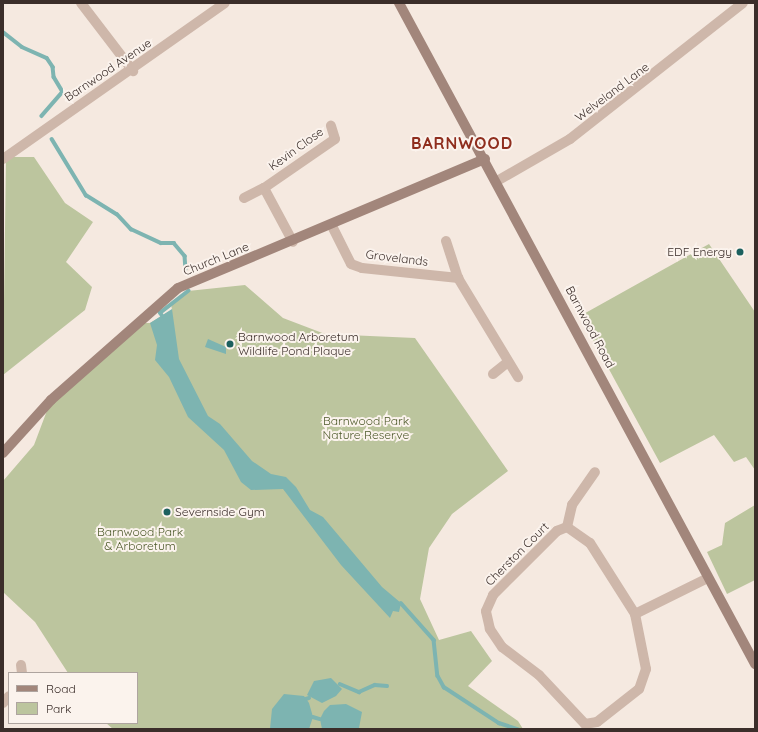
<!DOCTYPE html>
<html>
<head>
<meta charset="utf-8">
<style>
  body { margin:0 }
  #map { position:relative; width:758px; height:732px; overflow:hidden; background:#f5e9e0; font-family:Quicksand,sans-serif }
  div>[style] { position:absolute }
  .green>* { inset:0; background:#bcc59e }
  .water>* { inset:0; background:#7db4b1 }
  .stream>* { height:3.5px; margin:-1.75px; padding:0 1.75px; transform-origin:1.75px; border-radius:1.75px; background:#7db4b1 }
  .street>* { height:10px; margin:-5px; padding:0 5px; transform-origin:5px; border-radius:5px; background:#ceb7aa }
  .secondary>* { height:10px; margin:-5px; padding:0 5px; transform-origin:5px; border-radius:5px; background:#a2867b }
  .dots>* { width:11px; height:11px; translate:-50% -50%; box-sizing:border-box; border:2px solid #fbf3ed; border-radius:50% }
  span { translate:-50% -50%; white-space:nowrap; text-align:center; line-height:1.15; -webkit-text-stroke:4px #fbf3ed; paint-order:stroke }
  .street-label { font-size:12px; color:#3b2e2a }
  .poi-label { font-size:12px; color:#3b2e2a }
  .right { translate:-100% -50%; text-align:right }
  .left { translate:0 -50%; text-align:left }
  .park-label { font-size:12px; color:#4e5b2c }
  .district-label { font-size:16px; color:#8f2e1e; font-weight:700; letter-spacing:1px }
  .frame { position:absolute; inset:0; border:4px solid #3b2e2a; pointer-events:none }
  .legend { position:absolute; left:8px; top:672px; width:130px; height:52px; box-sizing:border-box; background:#fbf3ed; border:1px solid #aea49f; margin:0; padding:5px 7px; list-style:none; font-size:12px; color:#3b2e2a }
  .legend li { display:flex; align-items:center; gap:8px; height:20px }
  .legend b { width:20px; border:1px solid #aea49f }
</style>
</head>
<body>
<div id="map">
  <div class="green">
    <div style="clip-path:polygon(6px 157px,34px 157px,65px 203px,93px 222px,66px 262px,92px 287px,85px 310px,3px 375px)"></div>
    <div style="clip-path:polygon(709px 244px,755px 312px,755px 470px,746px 457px,734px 462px,714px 435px,660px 463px,580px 316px)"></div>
    <div style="clip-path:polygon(245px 285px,283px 318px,325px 334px,415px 338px,508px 471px,452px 514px,429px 548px,420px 599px,439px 640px,471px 631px,492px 661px,468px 686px,518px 721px,523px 729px,113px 729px,106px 723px,137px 723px,137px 673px,68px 673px,35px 622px,3px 592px,3px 481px,34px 445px,51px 400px,139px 323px,150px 323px,172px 310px,171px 304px,188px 291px)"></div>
    <div style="clip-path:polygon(755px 505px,755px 580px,727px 594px,707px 552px,722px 545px,725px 523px)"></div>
  </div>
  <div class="water">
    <div style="clip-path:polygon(172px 309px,179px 359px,208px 416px,220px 424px,252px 461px,271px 474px,286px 477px,296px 487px,310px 510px,323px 517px,382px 587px,401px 603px,399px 612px,393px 611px,390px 618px,341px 565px,283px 489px,251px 490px,241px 482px,224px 450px,188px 417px,169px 377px,155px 360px,157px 345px,150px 323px)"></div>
    <div style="clip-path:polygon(208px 339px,226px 347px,226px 354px,205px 347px)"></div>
    <div style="clip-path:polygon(331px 678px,342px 689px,336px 696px,322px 703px,307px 695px,314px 681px)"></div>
    <div style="clip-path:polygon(284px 694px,304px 696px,309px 703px,313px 717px,309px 729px,270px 729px,272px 709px)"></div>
    <div style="clip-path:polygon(346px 704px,362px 712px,359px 728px,322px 729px,320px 719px,324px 711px,330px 705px)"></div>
  </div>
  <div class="stream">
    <div style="left:3px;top:32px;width:24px;rotate:38deg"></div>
    <div style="left:22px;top:47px;width:27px;rotate:24deg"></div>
    <div style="left:47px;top:58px;width:11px;rotate:56deg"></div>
    <div style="left:53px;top:67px;width:10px;rotate:84deg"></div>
    <div style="left:54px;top:77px;width:17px;rotate:59deg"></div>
    <div style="left:63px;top:92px;width:32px;rotate:131deg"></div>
    <div style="left:52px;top:139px;width:66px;rotate:58.7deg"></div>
    <div style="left:86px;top:195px;width:36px;rotate:32deg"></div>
    <div style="left:117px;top:214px;width:21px;rotate:47deg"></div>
    <div style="left:131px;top:229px;width:33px;rotate:25deg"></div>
    <div style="left:161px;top:243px;width:13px"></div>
    <div style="left:174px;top:243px;width:17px;rotate:50deg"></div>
    <div style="left:185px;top:256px;width:13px;rotate:86deg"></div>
    <div style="left:162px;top:316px;width:4px;rotate:-124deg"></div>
    <div style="left:160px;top:313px;width:36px;rotate:-38deg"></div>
    <div style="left:401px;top:603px;width:50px;rotate:48.3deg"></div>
    <div style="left:434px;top:640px;width:36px;rotate:84deg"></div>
    <div style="left:438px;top:676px;width:13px;rotate:61deg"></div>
    <div style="left:444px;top:687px;width:66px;rotate:33.2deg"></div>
    <div style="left:499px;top:723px;width:20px;rotate:18deg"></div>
    <div style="left:340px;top:684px;width:21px;rotate:23deg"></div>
    <div style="left:359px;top:692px;width:17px;rotate:-24deg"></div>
    <div style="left:375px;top:685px;width:12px;rotate:5deg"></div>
    <div style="left:306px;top:699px;width:3px;rotate:-18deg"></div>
    <div style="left:313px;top:717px;width:7px;rotate:16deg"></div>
  </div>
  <div class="street">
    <div style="left:81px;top:3px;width:86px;rotate:52.6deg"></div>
    <div style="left:3px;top:159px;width:271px;rotate:-35.1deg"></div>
    <div style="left:497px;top:181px;width:84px;rotate:-29.9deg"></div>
    <div style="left:570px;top:139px;width:220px;rotate:-38.2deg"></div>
    <div style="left:264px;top:188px;width:61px;rotate:61.8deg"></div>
    <div style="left:244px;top:198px;width:22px;rotate:-27deg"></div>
    <div style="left:264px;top:188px;width:86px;rotate:-34.6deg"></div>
    <div style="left:335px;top:139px;width:14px;rotate:-107deg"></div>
    <div style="left:332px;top:226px;width:42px;rotate:63.4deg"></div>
    <div style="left:351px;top:264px;width:12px;rotate:20deg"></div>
    <div style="left:362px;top:268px;width:97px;rotate:5.9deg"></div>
    <div style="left:458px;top:278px;width:116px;rotate:58.8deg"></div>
    <div style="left:446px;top:241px;width:39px;rotate:72deg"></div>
    <div style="left:493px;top:374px;width:19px;rotate:-39deg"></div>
    <div style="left:567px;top:527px;width:28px;rotate:35deg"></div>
    <div style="left:590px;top:543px;width:84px;rotate:57.6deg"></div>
    <div style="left:635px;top:614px;width:56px;rotate:78.7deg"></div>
    <div style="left:646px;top:669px;width:21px;rotate:109deg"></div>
    <div style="left:639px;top:689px;width:53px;rotate:141.8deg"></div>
    <div style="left:597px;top:722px;width:12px;rotate:171deg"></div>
    <div style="left:585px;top:724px;width:67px;rotate:-133.2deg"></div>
    <div style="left:539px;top:675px;width:46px;rotate:-142.9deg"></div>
    <div style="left:502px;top:647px;width:22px;rotate:-124deg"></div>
    <div style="left:490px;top:629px;width:18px;rotate:-103deg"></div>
    <div style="left:486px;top:611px;width:17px;rotate:-66deg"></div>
    <div style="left:493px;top:595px;width:91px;rotate:-45deg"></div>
    <div style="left:557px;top:531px;width:11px;rotate:-22deg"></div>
    <div style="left:567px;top:527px;width:23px;rotate:-77deg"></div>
    <div style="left:572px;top:505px;width:40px;rotate:-55.1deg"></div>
    <div style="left:635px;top:614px;width:81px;rotate:-26.3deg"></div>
    <div style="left:21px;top:665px;width:8px;rotate:83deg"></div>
    <div style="left:3px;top:703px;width:9px;rotate:-49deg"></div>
  </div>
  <div class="secondary">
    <div style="left:399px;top:3px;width:751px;rotate:61.69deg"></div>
    <div style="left:3px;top:453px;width:72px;rotate:-47.8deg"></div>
    <div style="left:51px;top:400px;width:169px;rotate:-41.4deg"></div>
    <div style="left:178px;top:288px;width:333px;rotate:-22.8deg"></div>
  </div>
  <div class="dots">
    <div style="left:740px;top:252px;background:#1c605e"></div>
    <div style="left:230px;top:344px;background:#1c605e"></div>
    <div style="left:167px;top:512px;background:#1c605e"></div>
  </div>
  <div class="street-label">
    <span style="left:108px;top:70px;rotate:-34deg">Barnwood Avenue</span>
    <span style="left:612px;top:92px;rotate:-37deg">Welveland Lane</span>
    <span style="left:296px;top:149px;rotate:-36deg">Kevin Close</span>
    <span style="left:397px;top:258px;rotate:7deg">Grovelands</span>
    <span style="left:216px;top:259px;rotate:-22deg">Church Lane</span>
    <span style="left:590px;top:327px;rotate:62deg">Barnwood Road</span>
    <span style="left:517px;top:554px;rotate:-45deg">Cherston Court</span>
  </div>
  <div class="poi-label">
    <span class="right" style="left:732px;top:252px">EDF Energy</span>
    <span class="left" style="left:238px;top:344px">Barnwood Arboretum<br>Wildlife Pond Plaque</span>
    <span class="left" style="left:175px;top:512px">Severnside Gym</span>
  </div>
  <div class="park-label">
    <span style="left:366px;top:428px">Barnwood Park<br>Nature Reserve</span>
    <span style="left:140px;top:539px">Barnwood Park<br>&amp; Arboretum</span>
  </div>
  <div class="district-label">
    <span style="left:462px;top:143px">BARNWOOD</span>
  </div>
  <div class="frame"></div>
  <ul class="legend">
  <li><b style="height:5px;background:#a2867b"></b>Road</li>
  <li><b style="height:11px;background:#bcc59e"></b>Park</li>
  </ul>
</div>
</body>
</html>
